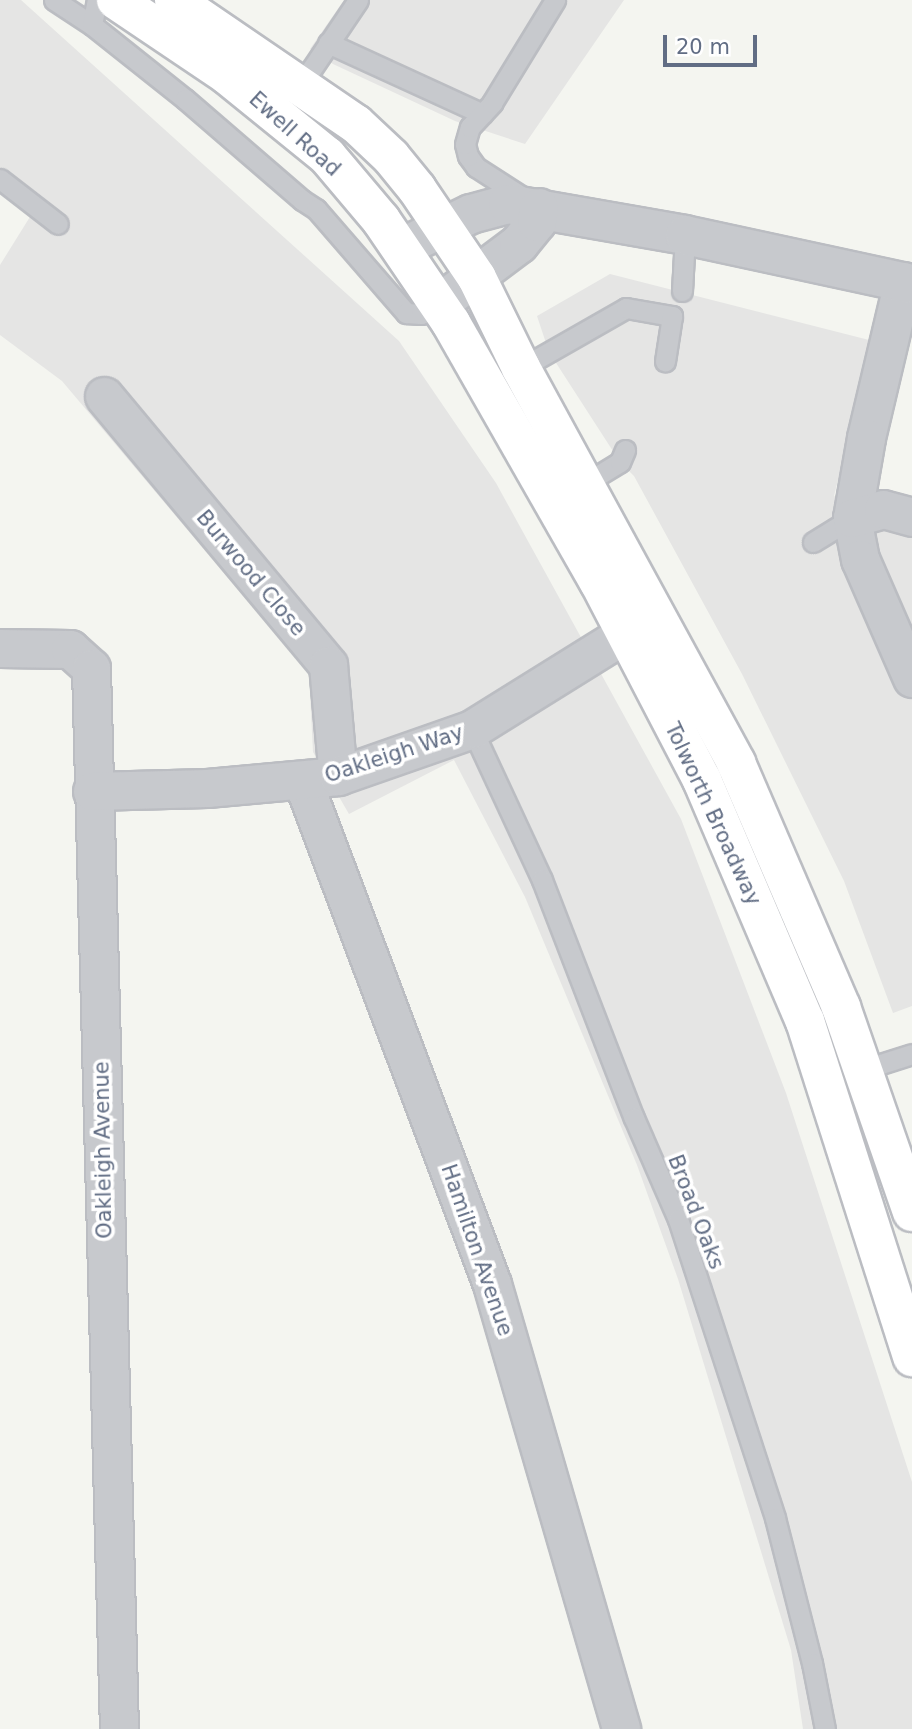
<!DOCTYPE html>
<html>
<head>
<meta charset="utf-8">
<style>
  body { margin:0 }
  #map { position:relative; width:912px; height:1729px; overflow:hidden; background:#f4f5f0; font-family:"DejaVu Sans",sans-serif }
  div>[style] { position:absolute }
  .built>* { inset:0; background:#e5e5e4 }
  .roads { filter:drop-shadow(2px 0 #bbbdc2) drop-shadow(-2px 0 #bbbdc2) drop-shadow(0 2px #bbbdc2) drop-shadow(0 -2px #bbbdc2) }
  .service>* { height:19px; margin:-9.5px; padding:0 9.5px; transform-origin:9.5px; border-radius:9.5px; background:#c7c9cd }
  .minor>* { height:37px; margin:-18.5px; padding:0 18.5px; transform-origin:18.5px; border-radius:18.5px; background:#c7c9cd }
  .tertiary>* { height:38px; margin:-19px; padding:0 19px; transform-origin:19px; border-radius:19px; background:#c7c9cd }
  .primary>* { height:38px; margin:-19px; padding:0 19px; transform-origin:19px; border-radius:19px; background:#fff }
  span { translate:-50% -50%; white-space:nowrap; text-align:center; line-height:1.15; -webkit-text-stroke:7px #fff; paint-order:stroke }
  .street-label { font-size:21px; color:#616d84 }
  .scale { position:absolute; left:663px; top:35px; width:94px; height:32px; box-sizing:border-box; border:4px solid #616d84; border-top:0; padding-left:9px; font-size:21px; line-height:24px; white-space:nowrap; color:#616d84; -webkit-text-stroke:5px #fff; paint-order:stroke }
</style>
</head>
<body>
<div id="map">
  <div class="built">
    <div style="clip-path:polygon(0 0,21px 0,399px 341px,496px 483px,681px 819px,786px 1093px,912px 1482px,912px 1729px,803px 1729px,791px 1650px,678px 1279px,637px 1165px,525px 897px,454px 760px,349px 814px,313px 752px,309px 674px,62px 381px,0 335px,0 265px,33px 212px,0 184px)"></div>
    <div style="clip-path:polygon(344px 0,624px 0,525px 144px,455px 121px,333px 64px,310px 49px)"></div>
    <div style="clip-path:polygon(610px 274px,873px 341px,834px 496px,880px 524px,912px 531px,912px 1006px,893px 1013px,844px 881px,742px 674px,634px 476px,620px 462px,549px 352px,537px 316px)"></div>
  </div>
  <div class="roads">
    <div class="service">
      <div style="left:54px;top:0;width:45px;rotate:33.3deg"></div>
      <div style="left:92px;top:25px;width:119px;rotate:38.5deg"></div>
      <div style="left:185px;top:99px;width:155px;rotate:40.8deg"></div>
      <div style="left:302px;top:200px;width:17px;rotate:33deg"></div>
      <div style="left:316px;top:209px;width:138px;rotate:49.1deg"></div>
      <div style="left:406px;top:313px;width:15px;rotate:4deg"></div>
      <div style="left:421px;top:314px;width:21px;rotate:-29deg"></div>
      <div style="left:92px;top:25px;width:25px;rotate:-79deg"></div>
      <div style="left:328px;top:43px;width:170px;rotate:24.6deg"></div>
      <div style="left:296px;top:92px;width:111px;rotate:-56deg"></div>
      <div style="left:0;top:179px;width:73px;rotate:37.8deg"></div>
      <div style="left:527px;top:200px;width:61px;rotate:-147.1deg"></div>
      <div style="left:476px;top:167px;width:14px;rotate:-126deg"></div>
      <div style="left:468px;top:156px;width:12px;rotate:-104deg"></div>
      <div style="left:465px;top:144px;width:18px;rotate:-74deg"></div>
      <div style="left:470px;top:127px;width:33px;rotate:-47deg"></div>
      <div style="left:492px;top:103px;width:121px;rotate:-58.5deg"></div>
      <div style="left:682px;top:291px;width:56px;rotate:-86.9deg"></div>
      <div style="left:521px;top:368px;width:121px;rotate:-29.7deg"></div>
      <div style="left:626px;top:308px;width:47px;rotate:9.9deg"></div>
      <div style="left:672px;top:316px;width:46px;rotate:98.8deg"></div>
      <div style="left:584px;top:484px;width:42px;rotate:-31.4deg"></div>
      <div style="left:620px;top:462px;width:13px;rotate:-67deg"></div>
      <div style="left:813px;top:542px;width:46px;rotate:-31.6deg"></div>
      <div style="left:472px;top:729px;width:166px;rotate:65.1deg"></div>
      <div style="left:542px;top:880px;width:255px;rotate:68.9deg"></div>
      <div style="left:634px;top:1118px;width:110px;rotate:66.5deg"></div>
      <div style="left:678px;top:1219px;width:314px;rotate:72deg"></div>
      <div style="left:775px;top:1518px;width:150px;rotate:75.7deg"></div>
      <div style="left:812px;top:1663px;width:67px;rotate:78.9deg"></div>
      <div style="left:865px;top:1069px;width:49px;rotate:-17.7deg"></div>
    </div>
    <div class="minor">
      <div style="left:903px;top:281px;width:161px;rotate:103.3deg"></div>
      <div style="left:866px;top:438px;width:81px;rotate:99.9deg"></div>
      <div style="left:852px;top:518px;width:42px;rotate:79deg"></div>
      <div style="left:860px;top:559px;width:130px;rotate:66.4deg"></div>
      <div style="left:104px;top:396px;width:350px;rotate:50.2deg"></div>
      <div style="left:328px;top:665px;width:111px;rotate:84.9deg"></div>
      <div style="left:852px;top:518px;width:32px;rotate:-16deg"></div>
      <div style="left:883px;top:509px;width:30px;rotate:15deg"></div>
      <div style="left:0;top:648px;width:70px;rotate:0.8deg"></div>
      <div style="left:70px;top:649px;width:28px;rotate:42deg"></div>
      <div style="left:91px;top:668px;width:1061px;rotate:88.49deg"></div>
      <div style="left:303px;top:782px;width:536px;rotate:69.37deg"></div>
      <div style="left:492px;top:1284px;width:463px;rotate:73.8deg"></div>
      <div style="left:92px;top:791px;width:115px;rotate:-1.5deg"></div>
      <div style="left:207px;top:788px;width:132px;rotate:-5.2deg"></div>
      <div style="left:338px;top:776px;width:142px;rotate:-19.3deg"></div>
      <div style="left:472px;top:729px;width:181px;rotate:-31.9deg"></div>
    </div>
    <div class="tertiary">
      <div style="left:401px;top:248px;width:78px;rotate:-25.9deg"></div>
      <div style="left:471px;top:214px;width:38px;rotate:-15deg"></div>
      <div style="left:508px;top:204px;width:180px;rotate:9.9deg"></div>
      <div style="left:685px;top:235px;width:232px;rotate:12.2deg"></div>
      <div style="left:439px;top:304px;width:100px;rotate:-36.9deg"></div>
      <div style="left:519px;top:244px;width:28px;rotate:-51deg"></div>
      <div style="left:537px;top:222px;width:14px;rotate:-82deg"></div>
    </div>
    <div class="primary">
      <div style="left:116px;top:0;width:134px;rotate:34deg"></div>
      <div style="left:227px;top:75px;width:129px;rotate:39deg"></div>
      <div style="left:327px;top:156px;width:84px;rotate:49.8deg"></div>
      <div style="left:381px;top:220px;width:125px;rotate:55.8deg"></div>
      <div style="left:451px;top:323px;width:298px;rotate:60.3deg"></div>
      <div style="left:599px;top:582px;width:223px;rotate:62.5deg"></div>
      <div style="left:702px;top:780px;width:262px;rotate:66.9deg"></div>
      <div style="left:805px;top:1021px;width:353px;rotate:72.3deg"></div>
      <div style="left:174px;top:0;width:220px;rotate:34.3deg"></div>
      <div style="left:356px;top:124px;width:48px;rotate:43.3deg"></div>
      <div style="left:391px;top:157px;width:41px;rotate:50.9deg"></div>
      <div style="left:417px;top:189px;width:107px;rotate:56deg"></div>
      <div style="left:477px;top:278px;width:100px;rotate:63.9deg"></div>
      <div style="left:521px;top:368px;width:450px;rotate:61.4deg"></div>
      <div style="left:736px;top:763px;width:266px;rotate:66.7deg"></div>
      <div style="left:841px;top:1007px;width:217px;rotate:70.9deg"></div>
    </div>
  </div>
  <div class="street-label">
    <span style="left:295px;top:134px;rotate:42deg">Ewell Road</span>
    <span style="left:251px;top:573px;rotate:50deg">Burwood Close</span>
    <span style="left:394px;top:754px;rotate:-18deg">Oakleigh Way</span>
    <span style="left:713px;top:814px;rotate:65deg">Tolworth Broadway</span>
    <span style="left:103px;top:1150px;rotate:-91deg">Oakleigh Avenue</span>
    <span style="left:696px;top:1212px;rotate:69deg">Broad Oaks</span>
    <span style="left:477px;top:1250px;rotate:71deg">Hamilton Avenue</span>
  </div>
  <div class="scale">20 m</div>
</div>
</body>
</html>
